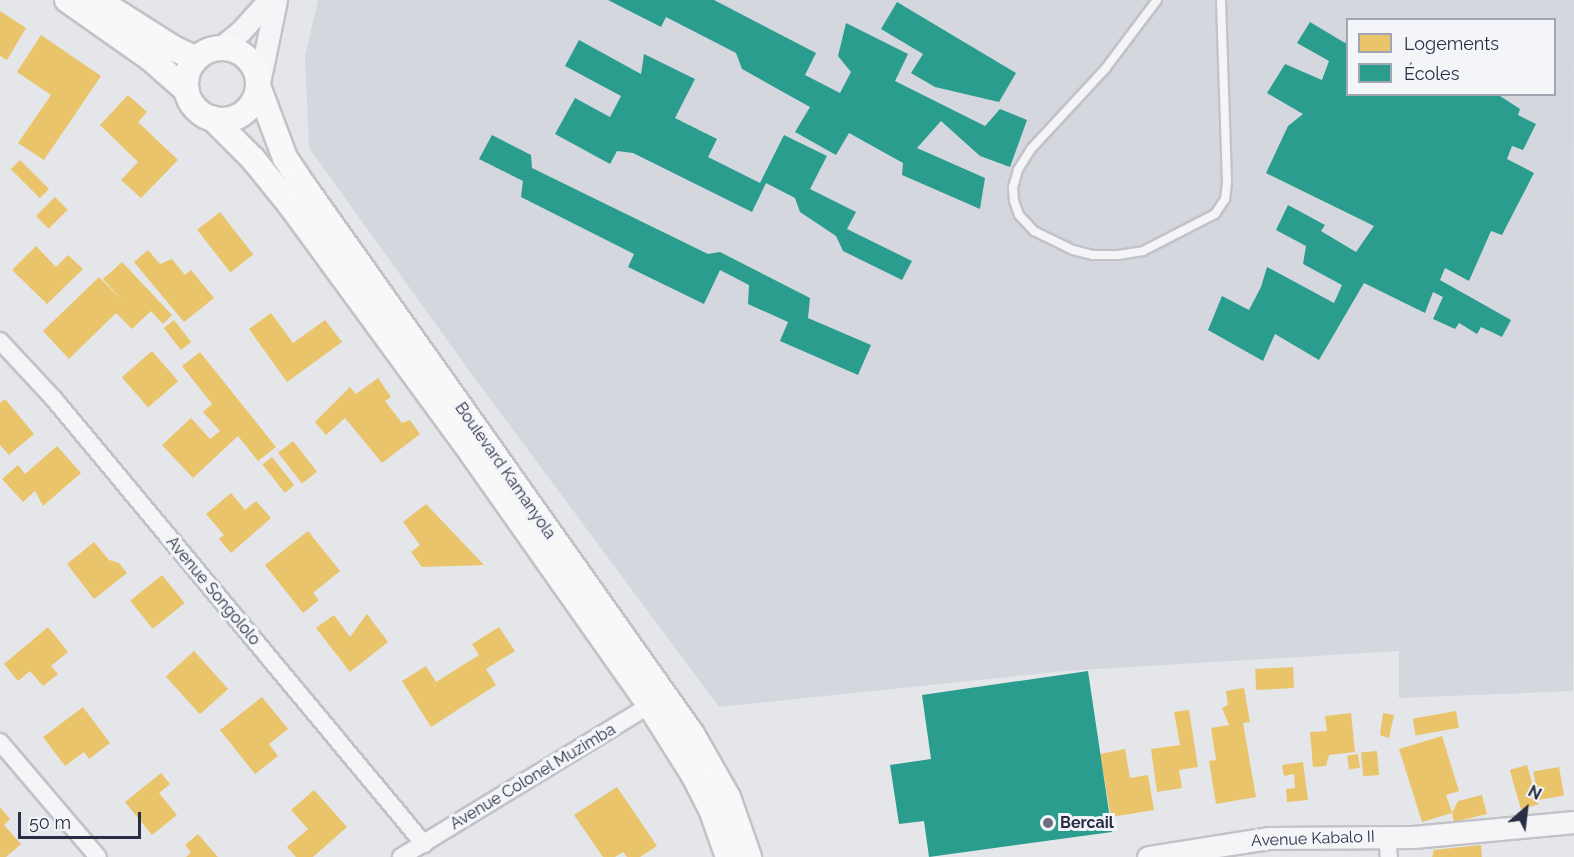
<!DOCTYPE html>
<html>
<head>
<meta charset="utf-8">
<style>
  body { margin:0 }
  #map { position:relative; width:1574px; height:857px; overflow:hidden; background:#e5e6ea; font-family:Raleway,sans-serif }
  div>[style] { position:absolute }
  .built>* { inset:0; background:#d5d7df }
  .homes>* { inset:0; background:#e9c46a; transform-origin:0 0 }
  .schools>* { inset:0; background:#2a9d8f }
  .roads { filter:drop-shadow(2px 0 #c2c3c8) drop-shadow(-2px 0 #c2c3c8) drop-shadow(0 2px #c2c3c8) drop-shadow(0 -2px #c2c3c8) }
  .service>* { height:8px; margin:-4px; padding:0 4px; transform-origin:4px; border-radius:4px; background:#f5f5f7 }
  .minor>* { height:16px; margin:-8px; padding:0 8px; transform-origin:8px; border-radius:8px; background:#f5f5f7 }
  .tertiary>* { height:21px; margin:-10.5px; padding:0 10.5px; transform-origin:10.5px; border-radius:10.5px; background:#f5f5f7 }
  .secondary>* { height:24px; margin:-12px; padding:0 12px; transform-origin:12px; border-radius:12px; background:#f8f8f8 }
  .secondary>.ring { margin:-12px; padding:0; box-sizing:content-box; background:none; border:24px solid #f8f8f8; border-radius:50% }
  .dots>* { width:16px; height:16px; translate:-50% -50%; box-sizing:border-box; border:3px solid #f3f5f9; border-radius:50% }
  span { translate:-50% -50%; white-space:nowrap; text-align:center; line-height:1.15; -webkit-text-stroke:6px #f3f5f9; paint-order:stroke }
  .street-label { font-size:16px; color:#2a2e45 }
  .poi-label { font-size:16px; color:#2a2e45; font-weight:700 }
  .left { translate:0 -50%; text-align:left }
  .legend { position:absolute; left:1346px; top:18px; width:210px; height:78px; box-sizing:border-box; background:#f3f5f9; border:2px solid #a3a5b1; margin:0; padding:8px 10px; list-style:none; font-size:18px; color:#2a2e45 }
  .legend li { display:flex; align-items:center; gap:12px; height:30px }
  .legend b { width:30px; border:2px solid #a3a5b1 }
  .north { position:absolute; left:1496px; top:779px; width:60px; height:60px; -webkit-text-stroke:4px #f3f5f9; paint-order:stroke; rotate:28deg; font-size:16px; font-weight:700; line-height:24px; text-align:center; color:#2a2e45 }
  .north::after { content:''; display:block; margin:auto; width:21px; height:27px; background:#2a2e45; clip-path:polygon(50% 0,100% 100%,50% 72%,0 100%) }
  .scale { position:absolute; left:18px; top:812px; width:123px; height:27px; box-sizing:border-box; border:3px solid #2a2e45; border-top:0; padding-left:8px; font-size:18px; line-height:21px; white-space:nowrap; color:#2a2e45; -webkit-text-stroke:4px #f3f5f9; paint-order:stroke }
</style>
</head>
<body>
<div id="map">
  <div class="built">
    <div style="clip-path:polygon(evenodd,318px 0,1574px 0,1573px 691px,1399px 698px,1399px 651px,1065px 671px,719px 707px,473px 376px,309px 148px,305px 56px,318px 0,1348px 20px,1554px 20px,1554px 94px,1348px 94px,1348px 20px)"></div>
  </div>
  <div class="homes">
    <div style="clip-path:polygon(0 11px,26px 28px,7px 60px,0 56px)"></div>
    <div style="clip-path:polygon(41px 35px,101px 76px,44px 160px,18px 143px,51px 95px,17px 72px)"></div>
    <div style="clip-path:polygon(128px 95px,147px 112px,138px 122px,178px 160px,141px 198px,121px 180px,138px 162px,100px 125px)"></div>
    <div style="left:20px;top:160px;width:41px;height:13px;rotate:45deg"></div>
    <div style="left:55px;top:197px;width:18px;height:27px;rotate:45deg"></div>
    <div style="left:220px;top:212px;width:54px;height:29px;rotate:52deg"></div>
    <div style="clip-path:polygon(36px 246px,56px 267px,68px 255px,83px 269px,47px 304px,12px 270px)"></div>
    <div style="clip-path:polygon(148px 250px,160px 264px,172px 259px,185px 275px,191px 270px,214px 298px,184px 322px,134px 262px)"></div>
    <div style="clip-path:polygon(122px 262px,172px 315px,163px 324px,151px 311px,132px 329px,116px 313px,69px 359px,43px 331px,99px 277px,122px 300px,103px 279px)"></div>
    <div style="clip-path:polygon(271px 313px,293px 343px,325px 320px,342px 342px,287px 382px,249px 329px)"></div>
    <div style="left:174px;top:320px;width:28px;height:13px;rotate:52deg"></div>
    <div style="left:152px;top:351px;width:40px;height:40px;rotate:49deg"></div>
    <div style="clip-path:polygon(200px 352px,276px 447px,258px 461px,238px 436px,193px 478px,162px 445px,191px 418px,210px 439px,220px 431px,203px 412px,212px 404px,182px 366px)"></div>
    <div style="clip-path:polygon(378px 378px,391px 397px,385px 401px,402px 423px,410px 420px,420px 434px,382px 463px,345px 418px,326px 435px,315px 422px,350px 387px,356px 394px)"></div>
    <div style="clip-path:polygon(5px 399px,34px 434px,9px 455px,0 445px,0 403px)"></div>
    <div style="left:293px;top:441px;width:39px;height:19px;rotate:52deg"></div>
    <div style="clip-path:polygon(57px 446px,81px 473px,43px 506px,35px 491px,23px 502px,2px 479px,18px 465px,25px 474px)"></div>
    <div style="left:272px;top:457px;width:36px;height:12px;rotate:52deg"></div>
    <div style="clip-path:polygon(231px 493px,245px 510px,256px 501px,271px 518px,231px 553px,219px 539px,224px 535px,206px 514px)"></div>
    <div style="clip-path:polygon(426px 504px,484px 565px,422px 567px,411px 552px,420px 545px,403px 522px)"></div>
    <div style="clip-path:polygon(308px 531px,340px 571px,313px 593px,319px 600px,303px 613px,265px 565px)"></div>
    <div style="clip-path:polygon(94px 542px,109px 560px,119px 563px,127px 573px,94px 599px,67px 564px)"></div>
    <div style="left:162px;top:575px;width:36px;height:41px;rotate:51deg"></div>
    <div style="clip-path:polygon(367px 614px,388px 642px,350px 672px,316px 628px,334px 615px,350px 637px)"></div>
    <div style="clip-path:polygon(48px 627px,68px 652px,51px 666px,58px 674px,43px 686px,30px 671px,18px 681px,4px 664px)"></div>
    <div style="clip-path:polygon(499px 627px,515px 651px,486px 669px,496px 685px,431px 727px,402px 681px,426px 666px,436px 682px,479px 655px,472px 644px)"></div>
    <div style="left:194px;top:651px;width:51px;height:38px;rotate:48deg"></div>
    <div style="left:1293px;top:667px;width:21px;height:38px;rotate:87deg"></div>
    <div style="clip-path:polygon(1244px 688px,1250px 722px,1243px 723px,1256px 797px,1216px 804px,1209px 761px,1216px 760px,1211px 728px,1229px 725px,1222px 708px,1228px 705px,1226px 691px)"></div>
    <div style="clip-path:polygon(262px 697px,288px 729px,269px 744px,278px 756px,255px 774px,220px 730px)"></div>
    <div style="clip-path:polygon(83px 707px,110px 743px,89px 759px,84px 752px,65px 766px,43px 737px)"></div>
    <div style="clip-path:polygon(1189px 710px,1198px 767px,1179px 770px,1182px 788px,1157px 792px,1151px 749px,1180px 745px,1174px 712px)"></div>
    <div style="left:1456px;top:711px;width:17px;height:44px;rotate:80deg"></div>
    <div style="clip-path:polygon(1351px 713px,1355px 752px,1329px 755px,1326px 766px,1313px 767px,1310px 732px,1327px 731px,1325px 716px)"></div>
    <div style="clip-path:polygon(1383px 713px,1394px 715px,1389px 738px,1380px 735px)"></div>
    <div style="clip-path:polygon(1442px 736px,1459px 791px,1446px 795px,1452px 813px,1422px 822px,1399px 749px)"></div>
    <div style="clip-path:polygon(1125px 749px,1130px 778px,1148px 775px,1154px 810px,1111px 817px,1100px 754px)"></div>
    <div style="left:1377px;top:751px;width:24px;height:16px;rotate:85deg"></div>
    <div style="left:1358px;top:754px;width:14px;height:11px;rotate:82deg"></div>
    <div style="clip-path:polygon(1303px 762px,1308px 800px,1287px 802px,1286px 789px,1295px 788px,1294px 774px,1284px 776px,1282px 765px)"></div>
    <div style="left:1527px;top:765px;width:41px;height:18px;rotate:74deg"></div>
    <div style="left:1559px;top:767px;width:29px;height:26px;rotate:80deg"></div>
    <div style="clip-path:polygon(161px 773px,170px 784px,159px 793px,177px 815px,152px 835px,125px 802px)"></div>
    <div style="clip-path:polygon(617px 787px,657px 846px,640px 857px,627px 857px,623px 852px,615px 857px,603px 857px,574px 815px)"></div>
    <div style="clip-path:polygon(314px 790px,347px 827px,313px 857px,296px 857px,287px 847px,308px 829px,291px 810px)"></div>
    <div style="clip-path:polygon(1482px 795px,1487px 814px,1454px 822px,1452px 813px,1458px 801px)"></div>
    <div style="clip-path:polygon(0 807px,10px 819px,4px 825px,21px 844px,6px 857px,0 857px)"></div>
    <div style="clip-path:polygon(198px 834px,218px 857px,186px 857px,191px 852px,185px 845px)"></div>
    <div style="clip-path:polygon(1481px 845px,1482px 857px,1432px 857px,1434px 850px)"></div>
  </div>
  <div class="schools">
    <div style="clip-path:polygon(608px 0,714px 0,816px 53px,805px 75px,840px 93px,851px 72px,838px 56px,846px 23px,908px 54px,895px 81px,985px 126px,1000px 109px,1027px 120px,1010px 167px,980px 156px,941px 121px,917px 148px,985px 178px,980px 209px,902px 175px,903px 163px,849px 133px,836px 155px,795px 132px,810px 107px,742px 69px,736px 53px,666px 17px,661px 27px)"></div>
    <div style="clip-path:polygon(897px 2px,1016px 73px,999px 102px,935px 87px,911px 73px,923px 54px,881px 29px)"></div>
    <div style="clip-path:polygon(1310px 22px,1345px 43px,1348px 38px,1348px 94px,1497px 94px,1520px 109px,1518px 115px,1536px 124px,1523px 150px,1512px 146px,1507px 159px,1534px 173px,1502px 235px,1491px 231px,1469px 281px,1445px 268px,1440px 280px,1511px 320px,1502px 337px,1481px 327px,1477px 334px,1459px 323px,1455px 329px,1433px 319px,1443px 297px,1433px 292px,1425px 313px,1364px 283px,1319px 360px,1275px 334px,1263px 361px,1208px 330px,1222px 296px,1249px 310px,1261px 287px,1267px 267px,1334px 303px,1342px 285px,1303px 264px,1306px 246px,1276px 230px,1288px 205px,1325px 225px,1321px 231px,1356px 252px,1374px 226px,1266px 173px,1288px 126px,1303px 114px,1267px 93px,1285px 64px,1322px 80px,1329px 61px,1297px 43px)"></div>
    <div style="clip-path:polygon(579px 40px,641px 74px,644px 54px,695px 79px,675px 118px,717px 139px,708px 157px,760px 183px,784px 135px,827px 156px,810px 189px,856px 212px,847px 229px,912px 261px,902px 280px,843px 251px,836px 236px,800px 212px,795px 198px,766px 183px,752px 212px,633px 153px,617px 151px,610px 164px,555px 134px,575px 98px,610px 117px,621px 96px,565px 66px)"></div>
    <div style="clip-path:polygon(492px 135px,531px 155px,532px 168px,708px 254px,720px 252px,810px 298px,808px 318px,871px 345px,858px 375px,780px 341px,788px 322px,748px 304px,749px 285px,720px 270px,704px 304px,628px 267px,634px 254px,521px 197px,523px 181px,479px 159px)"></div>
    <div style="clip-path:polygon(1088px 671px,1112px 832px,929px 857px,924px 821px,899px 824px,890px 765px,931px 759px,922px 695px)"></div>
  </div>
  <div class="roads">
    <div class="service">
      <div style="left:1157px;top:0;width:85px;rotate:126.9deg"></div>
      <div style="left:1106px;top:68px;width:110px;rotate:132.8deg"></div>
      <div style="left:1031px;top:149px;width:25px;rotate:122deg"></div>
      <div style="left:1018px;top:170px;width:18px;rotate:106deg"></div>
      <div style="left:1013px;top:187px;width:14px;rotate:86deg"></div>
      <div style="left:1014px;top:201px;width:15px;rotate:70deg"></div>
      <div style="left:1019px;top:215px;width:22px;rotate:47deg"></div>
      <div style="left:1034px;top:231px;width:43px;rotate:26deg"></div>
      <div style="left:1073px;top:250px;width:21px;rotate:14deg"></div>
      <div style="left:1093px;top:255px;width:25px"></div>
      <div style="left:1118px;top:255px;width:25px;rotate:-9deg"></div>
      <div style="left:1143px;top:251px;width:81px;rotate:-27.2deg"></div>
      <div style="left:1215px;top:214px;width:18px;rotate:-56deg"></div>
      <div style="left:1225px;top:199px;width:17px;rotate:-83deg"></div>
      <div style="left:1227px;top:182px;width:182px;rotate:-91.9deg"></div>
    </div>
    <div class="minor">
      <div style="left:0;top:341px;width:79px;rotate:47deg"></div>
      <div style="left:54px;top:399px;width:579px;rotate:50.26deg"></div>
      <div style="left:0;top:742px;width:151px;rotate:49.6deg"></div>
      <div style="left:1387px;top:836px;width:21px;rotate:85deg"></div>
      <div style="left:401px;top:857px;width:300px;rotate:-31.4deg"></div>
    </div>
    <div class="tertiary">
      <div style="left:220px;top:48px;width:26px;rotate:-39deg"></div>
      <div style="left:240px;top:32px;width:43px;rotate:-47.8deg"></div>
      <div style="left:259px;top:83px;width:85px;rotate:-78.4deg"></div>
      <div style="left:1148px;top:857px;width:123px;rotate:-8.9deg"></div>
      <div style="left:1270px;top:838px;width:143px;rotate:-0.4deg"></div>
      <div style="left:1413px;top:837px;width:162px;rotate:-5.3deg"></div>
    </div>
    <div class="secondary">
      <div style="left:67px;top:0;width:103px;rotate:35.1deg"></div>
      <div style="left:151px;top:59px;width:48px;rotate:41.6deg"></div>
      <div style="left:98px;top:0;width:91px;rotate:32.5deg"></div>
      <div style="left:175px;top:49px;width:23px;rotate:25deg"></div>
      <div class="ring" style="left:186px;top:48px;width:48px;height:48px"></div>
      <div style="left:258px;top:86px;width:77px;rotate:69.4deg"></div>
      <div style="left:285px;top:158px;width:25px;rotate:56deg"></div>
      <div style="left:299px;top:179px;width:680px;rotate:54.7deg"></div>
      <div style="left:692px;top:734px;width:73px;rotate:60.3deg"></div>
      <div style="left:728px;top:797px;width:64px;rotate:70.7deg"></div>
      <div style="left:212px;top:118px;width:58px;rotate:45deg"></div>
      <div style="left:253px;top:159px;width:60px;rotate:51deg"></div>
      <div style="left:291px;top:206px;width:308px;rotate:53.8deg"></div>
      <div style="left:473px;top:455px;width:307px;rotate:54.8deg"></div>
      <div style="left:650px;top:706px;width:83px;rotate:57.8deg"></div>
      <div style="left:694px;top:776px;width:37px;rotate:63deg"></div>
      <div style="left:711px;top:809px;width:51px;rotate:70.5deg"></div>
    </div>
  </div>
  <div class="dots">
    <div style="left:1048px;top:823px;background:#6b6e7f"></div>
  </div>
  <div class="street-label">
    <span style="left:505px;top:471px;rotate:55deg">Boulevard Kamanyola</span>
    <span style="left:213px;top:591px;rotate:50deg">Avenue Songololo</span>
    <span style="left:533px;top:777px;rotate:-31deg">Avenue Colonel Muzimba</span>
    <span style="left:1313px;top:839px;rotate:-2deg">Avenue Kabalo II</span>
  </div>
  <div class="poi-label">
    <span class="left" style="left:1060px;top:823px">Bercail</span>
  </div>
  <ul class="legend">
  <li><b style="height:16px;background:#e9c46a"></b>Logements</li>
  <li><b style="height:16px;background:#2a9d8f"></b>Écoles</li>
  </ul>
  <div class="north">N</div>
  <div class="scale">50 m</div>
</div>
</body>
</html>
